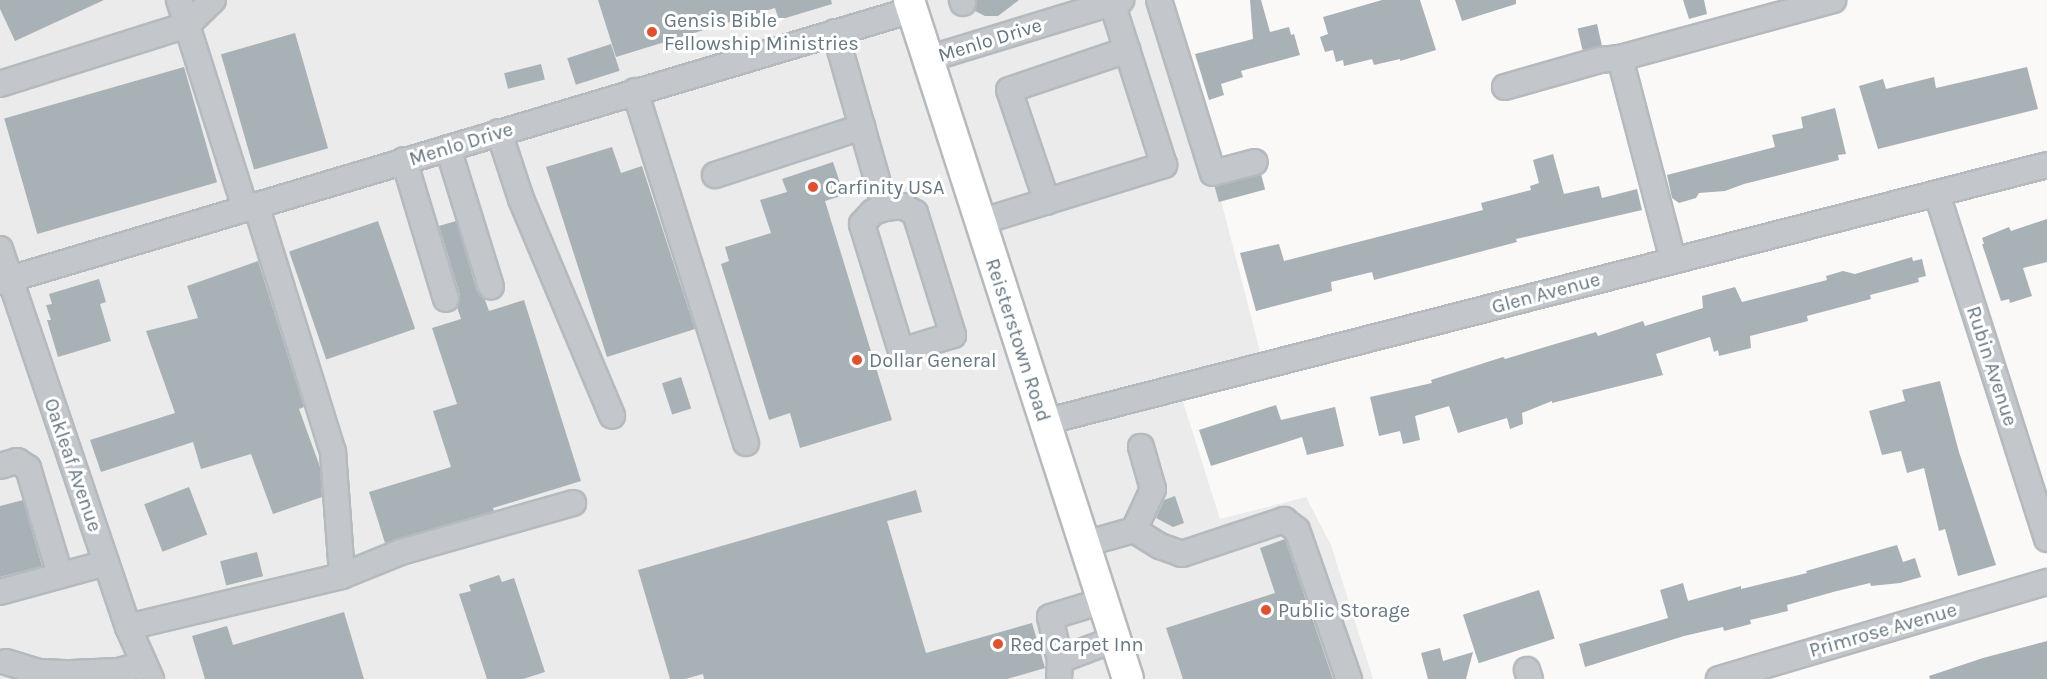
<!DOCTYPE html>
<html>
<head>
<meta charset="utf-8">
<style>
  body { margin:0 }
  #map { position:relative; width:2047px; height:679px; overflow:hidden; background:#faf9f7; font-family:Karla,sans-serif }
  div>[style] { position:absolute }
  .built>* { inset:0; background:#eaebea }
  .building>* { inset:0; background:#a7b1b6; transform-origin:0 0 }
  .roads { filter:drop-shadow(2px 0 #b4babd) drop-shadow(-2px 0 #b4babd) drop-shadow(0 2px #b4babd) drop-shadow(0 -2px #b4babd) }
  .minor>* { height:24px; margin:-12px; padding:0 12px; transform-origin:12px; border-radius:12px; background:#c3c7cb }
  .major>* { height:30px; margin:-15px; padding:0 15px; transform-origin:15px; border-radius:15px; background:#fff }
  .dots>* { width:16px; height:16px; translate:-50% -50%; box-sizing:border-box; border:3px solid #fff; border-radius:50% }
  span { translate:-50% -50%; white-space:nowrap; text-align:center; line-height:1.15; -webkit-text-stroke:6px #fff; paint-order:stroke }
  .poi-label { font-size:20px; color:#657782 }
  .left { translate:0 -50%; text-align:left }
  .street-label { font-size:20px; color:#657782 }
</style>
</head>
<body>
<div id="map">
  <div class="built">
    <div style="clip-path:polygon(0 0,1159px 0,1215px 177px,1264px 367px,1179px 389px,1220px 519px,1306px 497px,1331px 545px,1373px 679px,0 679px)"></div>
  </div>
  <div class="building">
    <div style="clip-path:polygon(0 0,104px 0,15px 41px,0 9px)"></div>
    <div style="clip-path:polygon(598px 0,831px 0,832px 4px,779px 20px,775px 8px,616px 57px)"></div>
    <div style="clip-path:polygon(977px 0,1019px 0,998px 16px,985px 16px,975px 11px)"></div>
    <div style="clip-path:polygon(1250px 0,1261px 0,1270px 32px,1289px 27px,1291px 35px,1294px 34px,1300px 55px,1241px 71px,1243px 77px,1221px 84px,1224px 95px,1209px 100px,1195px 54px,1253px 39px)"></div>
    <div style="clip-path:polygon(1382px 0,1420px 0,1436px 50px,1400px 61px,1400px 59px,1374px 65px,1372px 59px,1344px 66px,1343px 60px,1336px 62px,1333px 50px,1325px 52px,1320px 37px,1328px 34px,1323px 17px)"></div>
    <div style="clip-path:polygon(1455px 0,1516px 0,1516px 4px,1462px 21px)"></div>
    <div style="clip-path:polygon(1683px 0,1704px 0,1707px 14px,1689px 19px)"></div>
    <div style="left:1597px;top:24px;width:22px;height:20px;rotate:77deg"></div>
    <div style="left:295px;top:33px;width:120px;height:77px;rotate:74deg"></div>
    <div style="left:611px;top:44px;width:28px;height:46px;rotate:72deg"></div>
    <div style="left:541px;top:64px;width:16px;height:38px;rotate:76deg"></div>
    <div style="left:184px;top:67px;width:120px;height:187px;rotate:74deg"></div>
    <div style="clip-path:polygon(2027px 67px,2038px 109px,1878px 149px,1859px 86px,1883px 79px,1886px 89px,1934px 77px,1936px 88px)"></div>
    <div style="clip-path:polygon(1835px 108px,1846px 154px,1838px 155px,1839px 160px,1744px 184px,1725px 191px,1699px 193px,1696px 198px,1679px 203px,1672px 198px,1667px 175px,1775px 147px,1772px 135px,1803px 128px,1801px 117px)"></div>
    <div style="clip-path:polygon(612px 147px,621px 173px,642px 166px,695px 329px,607px 357px,546px 167px)"></div>
    <div style="clip-path:polygon(1553px 154px,1564px 194px,1599px 186px,1602px 198px,1637px 189px,1642px 210px,1516px 239px,1517px 242px,1374px 280px,1372px 272px,1331px 282px,1332px 291px,1256px 311px,1240px 253px,1279px 244px,1284px 261px,1483px 210px,1481px 203px,1531px 190px,1530px 186px,1539px 183px,1533px 160px)"></div>
    <div style="clip-path:polygon(833px 162px,844px 195px,825px 201px,892px 420px,800px 448px,790px 413px,769px 420px,721px 264px,729px 261px,725px 247px,771px 233px,760px 200px,787px 192px,782px 179px)"></div>
    <div style="left:1261px;top:174px;width:16px;height:48px;rotate:75deg"></div>
    <div style="clip-path:polygon(2047px 219px,2047px 262px,2023px 268px,2032px 296px,2010px 303px,2009px 299px,2001px 301px,1982px 244px,1984px 244px,1982px 238px,2009px 227px,2011px 231px)"></div>
    <div style="left:378px;top:221px;width:114px;height:94px;rotate:71deg"></div>
    <div style="clip-path:polygon(456px 221px,477px 291px,485px 300px,489px 311px,524px 300px,581px 481px,493px 508px,494px 511px,385px 543px,369px 492px,451px 467px,433px 411px,457px 404px,432px 328px,461px 319px,457px 307px,460px 295px,439px 226px)"></div>
    <div style="clip-path:polygon(1912px 257px,1913px 261px,1922px 259px,1926px 276px,1918px 278px,1919px 282px,1870px 295px,1871px 299px,1807px 316px,1808px 321px,1750px 336px,1751px 348px,1719px 356px,1718px 350px,1714px 352px,1710px 337px,1656px 354px,1663px 375px,1552px 403px,1552px 401px,1522px 413px,1523px 424px,1510px 429px,1507px 418px,1458px 433px,1449px 406px,1415px 416px,1420px 440px,1403px 444px,1400px 431px,1379px 436px,1370px 397px,1432px 383px,1431px 380px,1503px 357px,1505px 359px,1596px 332px,1598px 336px,1643px 321px,1645px 326px,1703px 308px,1702px 296px,1735px 287px,1742px 302px,1827px 280px,1826px 276px,1843px 271px,1855px 274px)"></div>
    <div style="clip-path:polygon(258px 261px,304px 407px,299px 409px,320px 467px,322px 497px,273px 514px,251px 454px,201px 469px,193px 442px,101px 472px,90px 440px,175px 413px,146px 331px,198px 318px,187px 286px)"></div>
    <div style="clip-path:polygon(99px 279px,106px 302px,100px 304px,111px 341px,58px 357px,47px 320px,51px 320px,46px 305px,52px 304px,49px 294px)"></div>
    <div style="left:681px;top:377px;width:33px;height:20px;rotate:72deg"></div>
    <div style="clip-path:polygon(1940px 381px,1959px 452px,1996px 565px,1958px 576px,1945px 529px,1939px 531px,1924px 468px,1907px 473px,1901px 451px,1882px 455px,1869px 411px,1905px 401px,1902px 390px)"></div>
    <div style="clip-path:polygon(1276px 405px,1281px 420px,1335px 407px,1344px 446px,1307px 455px,1302px 437px,1211px 466px,1199px 430px)"></div>
    <div style="left:189px;top:487px;width:51px;height:48px;rotate:69deg"></div>
    <div style="clip-path:polygon(916px 490px,922px 512px,887px 521px,926px 653px,1032px 623px,1045px 668px,1007px 679px,704px 679px,703px 674px,685px 679px,670px 679px,638px 570px)"></div>
    <div style="clip-path:polygon(1175px 496px,1184px 523px,1173px 527px,1156px 518px,1164px 500px)"></div>
    <div style="clip-path:polygon(23px 500px,42px 566px,0 577px,0 506px)"></div>
    <div style="clip-path:polygon(1285px 539px,1333px 679px,1183px 679px,1166px 628px,1275px 593px,1260px 548px)"></div>
    <div style="clip-path:polygon(1897px 545px,1903px 562px,1915px 558px,1921px 577px,1900px 583px,1871px 586px,1870px 583px,1833px 592px,1787px 605px,1788px 611px,1750px 620px,1751px 624px,1724px 631px,1723px 627px,1684px 636px,1585px 667px,1579px 644px,1668px 618px,1660px 590px,1683px 583px,1688px 601px,1741px 586px,1741px 589px,1807px 573px,1806px 571px)"></div>
    <div style="left:257px;top:552px;width:25px;height:38px;rotate:76deg"></div>
    <div style="clip-path:polygon(499px 575px,502px 582px,514px 578px,545px 672px,523px 679px,487px 679px,459px 594px,471px 591px,469px 585px)"></div>
    <div style="left:1539px;top:590px;width:51px;height:80px;rotate:72deg"></div>
    <div style="clip-path:polygon(344px 612px,364px 679px,205px 679px,192px 636px,227px 626px,233px 645px)"></div>
    <div style="clip-path:polygon(2047px 641px,2047px 679px,1930px 679px,1929px 676px,1983px 658px)"></div>
    <div style="clip-path:polygon(1440px 648px,1443px 661px,1473px 652px,1466px 679px,1428px 679px,1421px 653px)"></div>
  </div>
  <div class="roads">
    <div class="minor">
      <div style="left:179px;top:0;width:218px;rotate:72.4deg"></div>
      <div style="left:962px;top:0;width:3px;rotate:72deg"></div>
      <div style="left:1159px;top:0;width:181px;rotate:72.7deg"></div>
      <div style="left:1213px;top:173px;width:43px;rotate:-14.7deg"></div>
      <div style="left:835px;top:32px;width:183px;rotate:74.1deg"></div>
      <div style="left:885px;top:208px;width:18px;rotate:-6deg"></div>
      <div style="left:903px;top:206px;width:14px;rotate:30deg"></div>
      <div style="left:915px;top:213px;width:128px;rotate:72.7deg"></div>
      <div style="left:953px;top:335px;width:54px;rotate:162.9deg"></div>
      <div style="left:901px;top:351px;width:133px;rotate:-107.1deg"></div>
      <div style="left:862px;top:224px;width:16px;rotate:-47deg"></div>
      <div style="left:873px;top:212px;width:13px;rotate:-18deg"></div>
      <div style="left:928px;top:59px;width:202px;rotate:-17deg"></div>
      <div style="left:0;top:84px;width:196px;rotate:-17.5deg"></div>
      <div style="left:187px;top:25px;width:36px;rotate:-44deg"></div>
      <div style="left:1505px;top:87px;width:99px;rotate:-15.9deg"></div>
      <div style="left:1600px;top:60px;width:20px;rotate:-6deg"></div>
      <div style="left:635px;top:91px;width:369px;rotate:72.5deg"></div>
      <div style="left:499px;top:132px;width:71px;rotate:71.8deg"></div>
      <div style="left:521px;top:199px;width:235px;rotate:67.2deg"></div>
      <div style="left:448px;top:148px;width:145px;rotate:72.8deg"></div>
      <div style="left:404px;top:160px;width:145px;rotate:73.2deg"></div>
      <div style="left:715px;top:175px;width:155px;rotate:-18.1deg"></div>
      <div style="left:1937px;top:194px;width:362px;rotate:72.3deg"></div>
      <div style="left:1047px;top:202px;width:118px;rotate:-108.7deg"></div>
      <div style="left:1009px;top:90px;width:125px;rotate:-18.7deg"></div>
      <div style="left:256px;top:205px;width:259px;rotate:72.7deg"></div>
      <div style="left:333px;top:452px;width:124px;rotate:85.8deg"></div>
      <div style="left:980px;top:222px;width:193px;rotate:-17.2deg"></div>
      <div style="left:1164px;top:165px;width:173px;rotate:-107.8deg"></div>
      <div style="left:0;top:249px;width:399px;rotate:71.3deg"></div>
      <div style="left:128px;top:627px;width:57px;rotate:66.1deg"></div>
      <div style="left:1673px;top:260px;width:209px;rotate:-104.7deg"></div>
      <div style="left:1620px;top:58px;width:221px;rotate:-15.2deg"></div>
      <div style="left:0;top:282px;width:952px;rotate:-16.61deg"></div>
      <div style="left:1044px;top:422px;width:1035px;rotate:-14.37deg"></div>
      <div style="left:0;top:466px;width:18px;rotate:-16deg"></div>
      <div style="left:17px;top:461px;width:13px;rotate:32deg"></div>
      <div style="left:28px;top:468px;width:112px;rotate:73.3deg"></div>
      <div style="left:1134px;top:530px;width:45px;rotate:-65.1deg"></div>
      <div style="left:1153px;top:489px;width:44px;rotate:-105.9deg"></div>
      <div style="left:1084px;top:544px;width:52px;rotate:-15.6deg"></div>
      <div style="left:1134px;top:530px;width:31px;rotate:32deg"></div>
      <div style="left:1160px;top:546px;width:23px;rotate:20deg"></div>
      <div style="left:1182px;top:554px;width:108px;rotate:-18.4deg"></div>
      <div style="left:1284px;top:520px;width:16px;rotate:38deg"></div>
      <div style="left:1297px;top:530px;width:158px;rotate:70.8deg"></div>
      <div style="left:0;top:592px;width:110px;rotate:-15.3deg"></div>
      <div style="left:128px;top:627px;width:220px;rotate:-13.4deg"></div>
      <div style="left:342px;top:576px;width:64px;rotate:-22.1deg"></div>
      <div style="left:401px;top:552px;width:179px;rotate:-15.9deg"></div>
      <div style="left:1060px;top:660px;width:44px;rotate:-103.1deg"></div>
      <div style="left:1050px;top:617px;width:55px;rotate:-16.8deg"></div>
      <div style="left:6px;top:662px;width:34px;rotate:17deg"></div>
      <div style="left:38px;top:672px;width:33px;rotate:2deg"></div>
      <div style="left:71px;top:673px;width:47px;rotate:-2.4deg"></div>
      <div style="left:118px;top:671px;width:27px;rotate:-15deg"></div>
      <div style="left:1527px;top:670px;width:9px;rotate:72deg"></div>
      <div style="left:1059px;top:679px;width:19px;rotate:-87deg"></div>
      <div style="left:1060px;top:660px;width:59px;rotate:-20.9deg"></div>
      <div style="left:1719px;top:679px;width:342px;rotate:-16.5deg"></div>
    </div>
    <div class="major">
      <div style="left:909px;top:0;width:713px;rotate:72.12deg"></div>
    </div>
  </div>
  <div class="dots">
    <div style="left:652px;top:32px;background:#e3502e"></div>
    <div style="left:813px;top:187px;background:#e3502e"></div>
    <div style="left:857px;top:360px;background:#e3502e"></div>
    <div style="left:1266px;top:610px;background:#e3502e"></div>
    <div style="left:998px;top:644px;background:#e3502e"></div>
  </div>
  <div class="poi-label">
    <span class="left" style="left:664px;top:32px">Gensis Bible<br>Fellowship Ministries</span>
    <span class="left" style="left:825px;top:187px">Carfinity USA</span>
    <span class="left" style="left:869px;top:360px">Dollar General</span>
    <span class="left" style="left:1278px;top:610px">Public Storage</span>
    <span class="left" style="left:1010px;top:644px">Red Carpet Inn</span>
  </div>
  <div class="street-label">
    <span style="left:990px;top:40px;rotate:-17deg">Menlo Drive</span>
    <span style="left:461px;top:144px;rotate:-17deg">Menlo Drive</span>
    <span style="left:1546px;top:293px;rotate:-15deg">Glen Avenue</span>
    <span style="left:1018px;top:340px;rotate:72deg">Reisterstown Road</span>
    <span style="left:1992px;top:366px;rotate:72deg">Rubin Avenue</span>
    <span style="left:73px;top:465px;rotate:71deg">Oakleaf Avenue</span>
    <span style="left:1883px;top:630px;rotate:-16deg">Primrose Avenue</span>
  </div>
</div>
</body>
</html>
